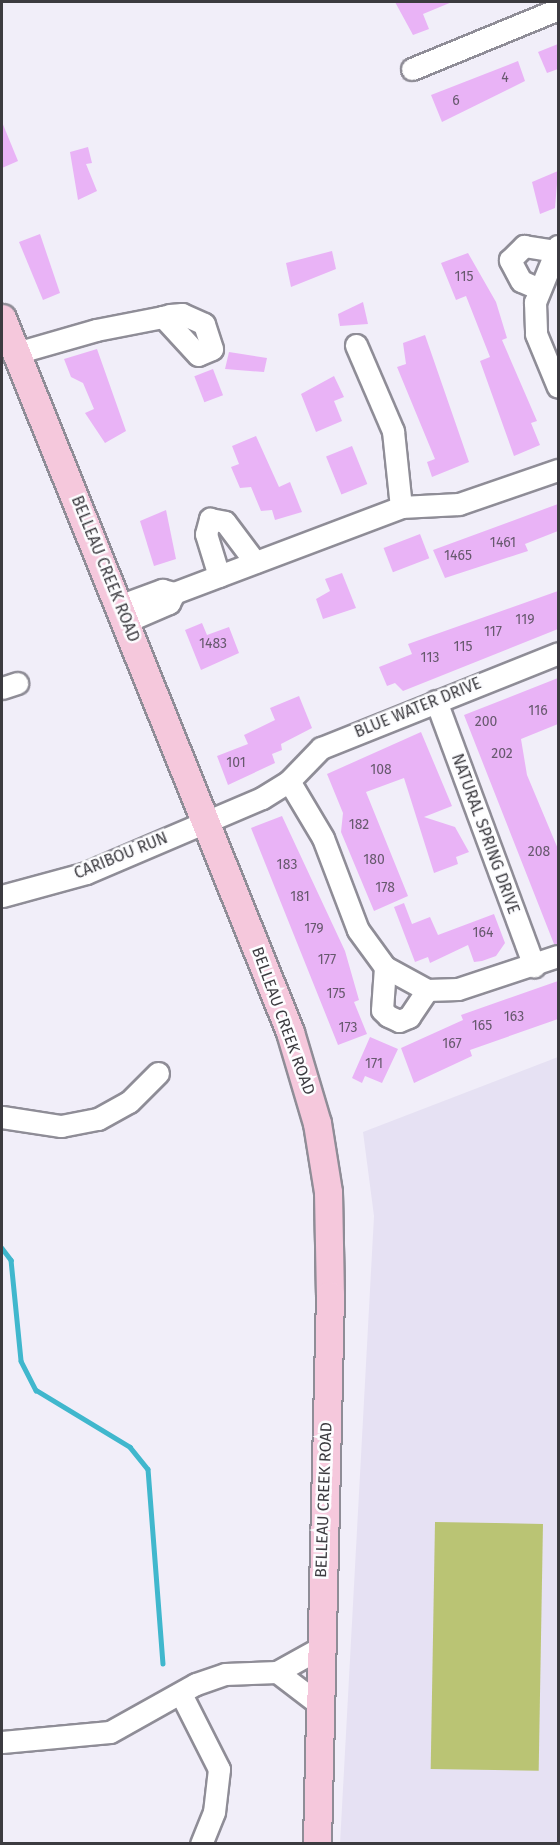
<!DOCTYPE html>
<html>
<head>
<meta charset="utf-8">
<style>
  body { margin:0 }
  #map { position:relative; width:560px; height:1845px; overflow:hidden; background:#f1eef9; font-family:"Fira Sans",sans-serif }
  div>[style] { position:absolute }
  .built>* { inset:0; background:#e6e1f3 }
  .green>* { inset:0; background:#bac474; transform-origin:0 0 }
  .stream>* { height:4.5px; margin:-2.25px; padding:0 2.25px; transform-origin:2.25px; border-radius:2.25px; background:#40b7cd }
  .building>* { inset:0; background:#e9b3f6; transform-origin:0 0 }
  .roads { filter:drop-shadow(2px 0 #8f8d97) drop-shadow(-2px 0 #8f8d97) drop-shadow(0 2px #8f8d97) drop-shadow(0 -2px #8f8d97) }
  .minor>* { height:21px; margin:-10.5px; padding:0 10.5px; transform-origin:10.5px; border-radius:10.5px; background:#fff }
  .major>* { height:27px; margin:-13.5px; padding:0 13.5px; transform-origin:13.5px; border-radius:13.5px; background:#f5c8dc }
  span { translate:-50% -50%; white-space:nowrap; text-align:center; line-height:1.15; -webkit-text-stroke:5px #fdfdff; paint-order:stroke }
  .number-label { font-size:14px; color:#67596e }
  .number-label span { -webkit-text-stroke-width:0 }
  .street-label { font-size:16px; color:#3c3b40 }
  .frame { position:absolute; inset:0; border:3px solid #3c3b40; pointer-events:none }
</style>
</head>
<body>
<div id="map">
  <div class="built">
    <div style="clip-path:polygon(558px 1057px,558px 1843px,340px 1844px,374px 1216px,363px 1132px)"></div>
  </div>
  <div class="green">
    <div style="left:435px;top:1522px;width:108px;height:247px;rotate:1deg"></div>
  </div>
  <div class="stream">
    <div style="left:2px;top:1248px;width:15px;rotate:53deg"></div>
    <div style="left:11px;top:1260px;width:101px;rotate:84.3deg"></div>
    <div style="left:21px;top:1361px;width:33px;rotate:63deg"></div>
    <div style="left:36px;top:1390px;width:110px;rotate:31.2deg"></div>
    <div style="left:130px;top:1447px;width:28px;rotate:51deg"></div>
    <div style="left:148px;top:1469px;width:195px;rotate:85.6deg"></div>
  </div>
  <div class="building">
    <div style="clip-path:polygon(395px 2px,452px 2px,423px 14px,429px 29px,413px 35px)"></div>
    <div style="clip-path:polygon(558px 44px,558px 69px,547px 73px,538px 52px)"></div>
    <div style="clip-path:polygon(518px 61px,525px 81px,442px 122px,431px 95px)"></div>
    <div style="clip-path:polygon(2px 122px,18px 161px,2px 168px)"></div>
    <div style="clip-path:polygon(88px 147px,92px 163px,86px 164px,97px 191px,78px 200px,70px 152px)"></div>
    <div style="clip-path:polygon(558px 171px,555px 208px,540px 214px,532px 182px)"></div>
    <div style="clip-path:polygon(40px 234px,60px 293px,43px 300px,19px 242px)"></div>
    <div style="clip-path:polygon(332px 251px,336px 269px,291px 287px,286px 263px)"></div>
    <div style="clip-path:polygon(468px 253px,496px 302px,507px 338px,502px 340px,537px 421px,531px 423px,540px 445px,514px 456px,480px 361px,490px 357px,466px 296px,456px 300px,441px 263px)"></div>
    <div style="clip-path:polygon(363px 302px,368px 324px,340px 326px,338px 314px)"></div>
    <div style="clip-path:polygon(425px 335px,469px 462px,432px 477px,427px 462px,435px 459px,397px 367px,406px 364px,403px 343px)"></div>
    <div style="clip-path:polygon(97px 349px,126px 431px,105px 443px,85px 413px,94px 409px,83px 383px,71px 377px,64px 359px)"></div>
    <div style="clip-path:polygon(229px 352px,267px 358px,264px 372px,225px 369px)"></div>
    <div style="left:213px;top:369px;width:28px;height:20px;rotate:69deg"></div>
    <div style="clip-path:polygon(334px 376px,344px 397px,334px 401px,342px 421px,316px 432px,301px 394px)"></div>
    <div style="clip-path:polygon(256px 436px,279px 487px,290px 482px,302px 512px,275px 520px,272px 510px,261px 511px,251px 487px,240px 488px,231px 467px,239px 464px,232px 446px)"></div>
    <div style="left:352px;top:446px;width:41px;height:28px;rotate:68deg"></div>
    <div style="clip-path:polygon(558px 504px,558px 531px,525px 544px,528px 551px,445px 578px,433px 550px)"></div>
    <div style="clip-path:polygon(166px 510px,176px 559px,154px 566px,140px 521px)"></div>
    <div style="left:420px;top:534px;width:26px;height:39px;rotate:69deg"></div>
    <div style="clip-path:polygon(342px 573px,356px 608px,323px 619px,316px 599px,330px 591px,325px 579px)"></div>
    <div style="clip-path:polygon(558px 591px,558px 629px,403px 691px,395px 683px,387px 686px,379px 667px,412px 654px,408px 644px)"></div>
    <div style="clip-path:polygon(202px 623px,207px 635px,229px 627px,239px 653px,201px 670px,185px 630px)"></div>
    <div style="clip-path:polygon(558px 678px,558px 724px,521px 739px,527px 775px,558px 849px,558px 944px,554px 944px,464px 715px)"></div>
    <div style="clip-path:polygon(299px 696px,312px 728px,281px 744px,282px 750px,272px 754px,275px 763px,228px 785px,217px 756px,248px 744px,244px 735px,275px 720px,270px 708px)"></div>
    <div style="clip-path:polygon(421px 732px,452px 806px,424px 817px,455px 827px,469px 852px,456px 857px,458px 864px,434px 873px,404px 778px,366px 792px,408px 896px,374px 911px,341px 832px,343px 813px,327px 774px)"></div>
    <div style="clip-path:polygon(282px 816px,345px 951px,359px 1000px,354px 1002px,367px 1034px,338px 1045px,251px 828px)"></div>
    <div style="clip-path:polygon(404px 903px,412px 924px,430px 917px,438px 935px,494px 914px,505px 943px,496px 956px,482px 961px,474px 962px,468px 945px,430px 963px,428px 957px,415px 962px,394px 907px)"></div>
    <div style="clip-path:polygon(558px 981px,558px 1019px,470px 1050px,472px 1056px,414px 1083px,401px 1048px,463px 1020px,461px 1015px)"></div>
    <div style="clip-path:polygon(370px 1037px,398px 1049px,382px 1083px,365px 1076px,362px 1083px,352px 1078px)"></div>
  </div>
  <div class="roads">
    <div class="minor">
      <div style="left:412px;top:69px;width:158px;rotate:-22.3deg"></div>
      <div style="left:558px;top:246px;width:61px;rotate:112.3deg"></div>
      <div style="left:535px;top:302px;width:32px;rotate:88deg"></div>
      <div style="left:536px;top:334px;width:57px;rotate:67.5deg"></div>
      <div style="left:537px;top:288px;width:17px;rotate:-156deg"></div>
      <div style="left:521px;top:281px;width:24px;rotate:-118deg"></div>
      <div style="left:510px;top:260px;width:20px;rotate:-45deg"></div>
      <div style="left:524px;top:246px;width:31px;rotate:9deg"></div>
      <div style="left:356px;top:345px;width:94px;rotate:66.7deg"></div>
      <div style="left:393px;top:431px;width:76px;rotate:84deg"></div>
      <div style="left:16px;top:353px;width:83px;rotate:-16deg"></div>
      <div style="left:96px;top:330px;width:68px;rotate:-11deg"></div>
      <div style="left:163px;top:317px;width:7px;rotate:-16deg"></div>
      <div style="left:170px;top:315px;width:12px;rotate:-5deg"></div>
      <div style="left:182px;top:314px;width:24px;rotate:24deg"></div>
      <div style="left:204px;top:324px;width:26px;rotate:72deg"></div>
      <div style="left:212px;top:349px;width:15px;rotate:157deg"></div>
      <div style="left:198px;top:355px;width:52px;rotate:-132.6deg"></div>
      <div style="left:219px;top:576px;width:44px;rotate:-107.2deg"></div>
      <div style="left:206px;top:534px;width:16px;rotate:-75deg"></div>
      <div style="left:210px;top:519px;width:15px;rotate:11deg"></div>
      <div style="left:225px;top:522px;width:50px;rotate:53.1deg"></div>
      <div style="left:121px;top:605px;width:44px;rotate:-20.1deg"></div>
      <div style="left:162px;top:590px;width:12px;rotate:14deg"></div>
      <div style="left:174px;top:593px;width:243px;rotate:-20.7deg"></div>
      <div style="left:401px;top:507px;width:58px;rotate:-3deg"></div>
      <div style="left:459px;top:504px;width:105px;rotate:-19deg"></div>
      <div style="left:127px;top:621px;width:46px;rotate:-23.2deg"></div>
      <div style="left:169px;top:603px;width:11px;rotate:-63deg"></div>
      <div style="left:2px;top:688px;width:16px;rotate:-18deg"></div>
      <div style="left:436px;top:701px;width:283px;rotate:69.7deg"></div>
      <div style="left:289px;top:781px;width:66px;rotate:59.2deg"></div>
      <div style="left:323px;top:838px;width:98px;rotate:69.2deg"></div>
      <div style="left:358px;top:930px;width:46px;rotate:53.9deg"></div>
      <div style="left:385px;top:967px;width:48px;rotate:28.7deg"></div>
      <div style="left:427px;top:990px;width:31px;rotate:-2deg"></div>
      <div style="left:458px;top:989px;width:105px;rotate:-18.3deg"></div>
      <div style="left:2px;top:896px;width:87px;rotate:-15.3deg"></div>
      <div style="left:86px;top:873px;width:191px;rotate:-23.1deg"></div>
      <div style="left:262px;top:798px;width:32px;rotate:-32deg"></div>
      <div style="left:289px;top:781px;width:46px;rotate:-45.9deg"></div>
      <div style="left:321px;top:748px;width:255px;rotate:-21.8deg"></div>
      <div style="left:385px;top:967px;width:43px;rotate:94deg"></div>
      <div style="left:382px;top:1010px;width:8px;rotate:45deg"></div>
      <div style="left:388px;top:1016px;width:12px;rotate:24deg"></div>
      <div style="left:399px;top:1021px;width:11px;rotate:-22deg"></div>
      <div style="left:409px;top:1017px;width:32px;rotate:-56deg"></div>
      <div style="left:2px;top:1117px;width:60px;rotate:8.7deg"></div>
      <div style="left:61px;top:1126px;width:38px;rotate:-11deg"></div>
      <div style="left:98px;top:1119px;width:35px;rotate:-29deg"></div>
      <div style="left:129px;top:1102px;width:41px;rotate:-45deg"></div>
      <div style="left:277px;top:1672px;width:53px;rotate:37.3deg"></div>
      <div style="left:181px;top:1694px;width:84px;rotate:63.1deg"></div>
      <div style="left:219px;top:1769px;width:43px;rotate:96.6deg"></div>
      <div style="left:214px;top:1812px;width:35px;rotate:112deg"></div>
      <div style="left:2px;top:1742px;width:108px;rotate:-5.3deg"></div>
      <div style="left:110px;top:1732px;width:98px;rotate:-29.2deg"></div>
      <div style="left:196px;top:1684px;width:31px;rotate:-19deg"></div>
      <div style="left:225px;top:1674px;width:52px;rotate:-2.2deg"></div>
      <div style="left:277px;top:1672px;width:49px;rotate:-29.2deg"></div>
    </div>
    <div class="major">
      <div style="left:2px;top:318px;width:770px;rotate:68.03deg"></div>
      <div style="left:290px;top:1032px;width:95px;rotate:73.5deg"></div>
      <div style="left:317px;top:1123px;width:70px;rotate:80.9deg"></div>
      <div style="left:328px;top:1192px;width:103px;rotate:88.9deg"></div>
      <div style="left:330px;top:1295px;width:549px;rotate:91.36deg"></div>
    </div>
  </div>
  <div class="number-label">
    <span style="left:505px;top:78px">4</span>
    <span style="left:456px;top:101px">6</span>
    <span style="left:464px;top:277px">115</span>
    <span style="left:503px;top:543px">1461</span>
    <span style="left:458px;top:556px">1465</span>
    <span style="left:525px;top:620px">119</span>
    <span style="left:493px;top:632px">117</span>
    <span style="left:213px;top:644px">1483</span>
    <span style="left:463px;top:647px">115</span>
    <span style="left:430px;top:658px">113</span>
    <span style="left:538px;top:711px">116</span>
    <span style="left:486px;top:722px">200</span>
    <span style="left:502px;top:754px">202</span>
    <span style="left:236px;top:763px">101</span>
    <span style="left:381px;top:770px">108</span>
    <span style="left:359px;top:825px">182</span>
    <span style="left:539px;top:852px">208</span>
    <span style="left:374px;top:860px">180</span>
    <span style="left:287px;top:865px">183</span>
    <span style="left:385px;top:888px">178</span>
    <span style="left:300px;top:897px">181</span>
    <span style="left:314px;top:929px">179</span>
    <span style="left:483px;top:933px">164</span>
    <span style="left:327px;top:960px">177</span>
    <span style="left:336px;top:994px">175</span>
    <span style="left:514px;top:1017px">163</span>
    <span style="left:482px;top:1026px">165</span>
    <span style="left:348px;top:1028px">173</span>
    <span style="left:452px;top:1044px">167</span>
    <span style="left:374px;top:1064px">171</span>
  </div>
  <div class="street-label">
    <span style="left:105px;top:569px;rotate:68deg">BELLEAU CREEK ROAD</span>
    <span style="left:418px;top:708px;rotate:-22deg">BLUE WATER DRIVE</span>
    <span style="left:485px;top:834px;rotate:70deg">NATURAL SPRING DRIVE</span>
    <span style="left:121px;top:856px;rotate:-22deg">CARIBOU RUN</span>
    <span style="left:283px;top:1021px;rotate:70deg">BELLEAU CREEK ROAD</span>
    <span style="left:324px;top:1500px;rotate:-88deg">BELLEAU CREEK ROAD</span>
  </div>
  <div class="frame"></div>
</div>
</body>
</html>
